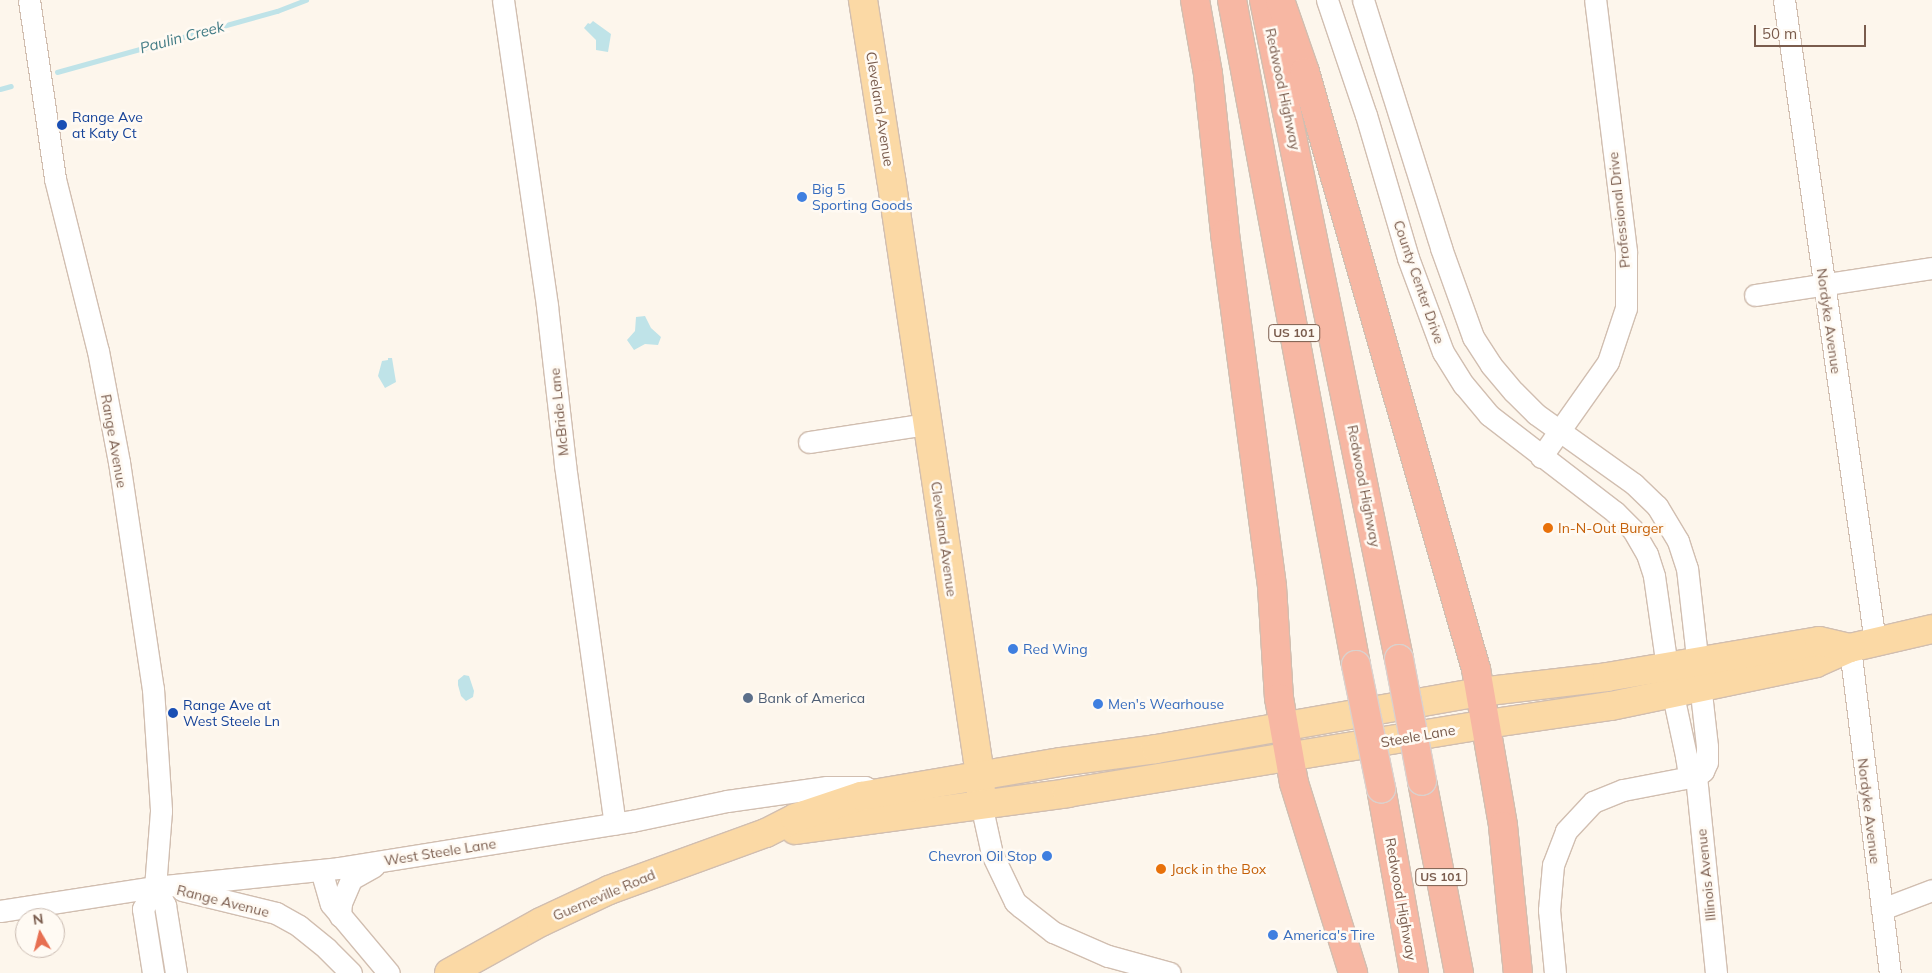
<!DOCTYPE html>
<html>
<head>
<meta charset="utf-8">
<style>
  body { margin:0 }
  #map { position:relative; width:1932px; height:973px; overflow:hidden; background:#fdf6ec; font-family:Mulish,sans-serif }
  div>[style] { position:absolute }
  .water>* { inset:0; background:#bfe3e8 }
  .stream>* { height:4.5px; margin:-2.25px; padding:0 2.25px; transform-origin:2.25px; border-radius:2.25px; background:#bfe3e8 }
  .roads { filter:drop-shadow(1px 0 #d1beb0) drop-shadow(-1px 0 #d1beb0) drop-shadow(0 1px #d1beb0) drop-shadow(0 -1px #d1beb0) }
  .minor>* { height:21px; margin:-10.5px; padding:0 10.5px; transform-origin:10.5px; border-radius:10.5px; background:#fff }
  .major>* { height:28px; margin:-14px; padding:0 14px; transform-origin:14px; border-radius:14px; background:#fbd9a5 }
  .highway>* { height:28px; margin:-14px; padding:0 14px; transform-origin:14px; border-radius:14px; background:#f7b7a3 }
  .bridges { filter:drop-shadow(1px 0 #dad1cd) drop-shadow(-1px 0 #dad1cd) drop-shadow(0 1px #dad1cd) drop-shadow(0 -1px #dad1cd) }
  .highway-bridge>* { height:28px; margin:-14px; padding:0 14px; transform-origin:14px; border-radius:14px; background:#f7b7a3 }
  .dots>* { width:14px; height:14px; translate:-50% -50%; box-sizing:border-box; border:2px solid #fffaf3; border-radius:50% }
  span { translate:-50% -50%; white-space:nowrap; text-align:center; line-height:1.15; -webkit-text-stroke:5px #fffaf3; paint-order:stroke }
  .shield-label span { padding:1px 4px; background:#fffaf3; border:1px solid; border-radius:4px; -webkit-text-stroke-width:0 }
  .shield-label { font-size:12px; color:#7a5c4d; font-weight:700 }
  .street-label { font-size:14px; color:#7a5c4d }
  .transit-label { font-size:14px; color:#164399 }
  .left { translate:0 -50%; text-align:left }
  .shop-label { font-size:14px; color:#366cbe }
  .right { translate:-100% -50%; text-align:right }
  .food-label { font-size:14px; color:#c56008 }
  .service-label { font-size:14px; color:#4e5e75 }
  .water-label { font-size:15px; color:#437c86; font-style:italic }
  .north { position:absolute; left:15px; top:908px; width:50px; height:50px; box-sizing:border-box; background:#fffaf3; border:1px solid #cabbb1; border-radius:50%; rotate:352deg; font-size:14px; font-weight:700; line-height:20px; text-align:center; color:#7a5c4d }
  .north::after { content:''; display:block; margin:auto; width:18px; height:22px; background:#e76f51; clip-path:polygon(50% 0,100% 100%,50% 72%,0 100%) }
  .scale { position:absolute; left:1754px; top:25px; width:112px; height:22px; box-sizing:border-box; border:2px solid #7a5c4d; border-top:0; padding-left:6px; font-size:15px; line-height:18px; white-space:nowrap; color:#7a5c4d; -webkit-text-stroke:4px #fffaf3; paint-order:stroke }
</style>
</head>
<body>
<div id="map">
  <div class="water">
    <div style="clip-path:polygon(593px 21px,611px 34px,608px 52px,596px 50px,596px 40px,584px 28px,588px 23px,590px 24px)"></div>
    <div style="clip-path:polygon(645px 316px,651px 328px,661px 337px,658px 345px,645px 344px,634px 350px,627px 340px,635px 331px,636px 317px)"></div>
    <div style="clip-path:polygon(388px 358px,392px 358px,396px 382px,385px 388px,378px 376px,382px 361px,388px 360px)"></div>
    <div style="clip-path:polygon(464px 675px,469px 676px,474px 691px,473px 697px,466px 701px,461px 696px,458px 685px,458px 680px)"></div>
  </div>
  <div class="stream">
    <div style="left:57px;top:72px;width:228px;rotate:-15.5deg"></div>
    <div style="left:277px;top:11px;width:31px;rotate:-21deg"></div>
    <div style="left:0;top:89px;width:11px;rotate:-15deg"></div>
  </div>
  <div class="roads">
    <div class="minor">
      <div style="left:29px;top:0;width:181px;rotate:81.7deg"></div>
      <div style="left:55px;top:179px;width:177px;rotate:76deg"></div>
      <div style="left:98px;top:351px;width:113px;rotate:79.3deg"></div>
      <div style="left:119px;top:462px;width:230px;rotate:81.5deg"></div>
      <div style="left:153px;top:689px;width:122px;rotate:86.2deg"></div>
      <div style="left:161px;top:811px;width:76px;rotate:94.5deg"></div>
      <div style="left:155px;top:887px;width:25px;rotate:119deg"></div>
      <div style="left:143px;top:909px;width:65px;rotate:81.1deg"></div>
      <div style="left:503px;top:0;width:309px;rotate:81.8deg"></div>
      <div style="left:547px;top:306px;width:160px;rotate:83.5deg"></div>
      <div style="left:565px;top:465px;width:362px;rotate:82.1deg"></div>
      <div style="left:1327px;top:0;width:121px;rotate:71.3deg"></div>
      <div style="left:1366px;top:115px;width:149px;rotate:73.6deg"></div>
      <div style="left:1408px;top:258px;width:100px;rotate:69.6deg"></div>
      <div style="left:1443px;top:352px;width:39px;rotate:58deg"></div>
      <div style="left:1464px;top:385px;width:39px;rotate:50deg"></div>
      <div style="left:1489px;top:415px;width:159px;rotate:37.6deg"></div>
      <div style="left:1615px;top:512px;width:25px;rotate:45deg"></div>
      <div style="left:1633px;top:530px;width:28px;rotate:60deg"></div>
      <div style="left:1647px;top:554px;width:23px;rotate:72deg"></div>
      <div style="left:1654px;top:576px;width:92px;rotate:81.9deg"></div>
      <div style="left:1667px;top:667px;width:91px;rotate:77.9deg"></div>
      <div style="left:1686px;top:756px;width:12px;rotate:81deg"></div>
      <div style="left:1688px;top:768px;width:11px;rotate:45deg"></div>
      <div style="left:1696px;top:776px;width:198px;rotate:84.2deg"></div>
      <div style="left:1363px;top:0;width:260px;rotate:72.5deg"></div>
      <div style="left:1441px;top:248px;width:95px;rotate:70.2deg"></div>
      <div style="left:1473px;top:337px;width:33px;rotate:57deg"></div>
      <div style="left:1491px;top:365px;width:35px;rotate:50deg"></div>
      <div style="left:1514px;top:392px;width:31px;rotate:45deg"></div>
      <div style="left:1536px;top:414px;width:120px;rotate:35.5deg"></div>
      <div style="left:1634px;top:484px;width:32px;rotate:44deg"></div>
      <div style="left:1657px;top:506px;width:41px;rotate:59deg"></div>
      <div style="left:1678px;top:541px;width:28px;rotate:72deg"></div>
      <div style="left:1687px;top:568px;width:179px;rotate:83.6deg"></div>
      <div style="left:1707px;top:746px;width:16px;rotate:90deg"></div>
      <div style="left:1707px;top:762px;width:10px;rotate:114deg"></div>
      <div style="left:1703px;top:771px;width:9px;rotate:144deg"></div>
      <div style="left:1784px;top:0;width:648px;rotate:81.93deg"></div>
      <div style="left:1755px;top:295px;width:179px;rotate:-8.7deg"></div>
      <div style="left:809px;top:442px;width:119px;rotate:-8.7deg"></div>
      <div style="left:1541px;top:457px;width:116px;rotate:-54.8deg"></div>
      <div style="left:1608px;top:362px;width:57px;rotate:-71.6deg"></div>
      <div style="left:1626px;top:308px;width:57px;rotate:-90deg"></div>
      <div style="left:1626px;top:251px;width:253px;rotate:-97deg"></div>
      <div style="left:1850px;top:648px;width:327px;rotate:83deg"></div>
      <div style="left:981px;top:804px;width:51px;rotate:77.6deg"></div>
      <div style="left:992px;top:854px;width:53px;rotate:64.4deg"></div>
      <div style="left:1015px;top:902px;width:8px;rotate:40deg"></div>
      <div style="left:1021px;top:907px;width:41px;rotate:38deg"></div>
      <div style="left:1053px;top:932px;width:60px;rotate:23.6deg"></div>
      <div style="left:1108px;top:956px;width:64px;rotate:15.3deg"></div>
      <div style="left:321px;top:870px;width:35px;rotate:74deg"></div>
      <div style="left:331px;top:904px;width:90px;rotate:50deg"></div>
      <div style="left:155px;top:887px;width:21px;rotate:61deg"></div>
      <div style="left:165px;top:905px;width:69px;rotate:80.8deg"></div>
      <div style="left:182px;top:890px;width:97px;rotate:13.7deg"></div>
      <div style="left:276px;top:913px;width:26px;rotate:29deg"></div>
      <div style="left:299px;top:926px;width:36px;rotate:39deg"></div>
      <div style="left:327px;top:949px;width:34px;rotate:45deg"></div>
      <div style="left:1882px;top:909px;width:53px;rotate:-20.8deg"></div>
      <div style="left:0;top:911px;width:157px;rotate:-8.8deg"></div>
      <div style="left:155px;top:887px;width:184px;rotate:-5.9deg"></div>
      <div style="left:338px;top:868px;width:298px;rotate:-9.1deg"></div>
      <div style="left:632px;top:821px;width:97px;rotate:-11.9deg"></div>
      <div style="left:727px;top:801px;width:101px;rotate:-8deg"></div>
      <div style="left:827px;top:787px;width:38px"></div>
      <div style="left:865px;top:787px;width:9px;rotate:27deg"></div>
      <div style="left:340px;top:916px;width:13px;rotate:-86deg"></div>
      <div style="left:341px;top:903px;width:26px;rotate:-67deg"></div>
      <div style="left:351px;top:879px;width:26px;rotate:-29deg"></div>
      <div style="left:1555px;top:973px;width:63px;rotate:-95.4deg"></div>
      <div style="left:1549px;top:910px;width:45px;rotate:-84.9deg"></div>
      <div style="left:1553px;top:865px;width:36px;rotate:-69deg"></div>
      <div style="left:1566px;top:831px;width:40px;rotate:-47deg"></div>
      <div style="left:1593px;top:802px;width:32px;rotate:-22deg"></div>
      <div style="left:1623px;top:790px;width:74px;rotate:-10.9deg"></div>
    </div>
    <div class="major">
      <div style="left:863px;top:0;width:180px;rotate:81.1deg"></div>
      <div style="left:891px;top:178px;width:604px;rotate:81.52deg"></div>
      <div style="left:980px;top:775px;width:20px;rotate:87deg"></div>
      <div style="left:795px;top:830px;width:275px;rotate:-7.7deg"></div>
      <div style="left:1067px;top:793px;width:426px;rotate:-9.3deg"></div>
      <div style="left:1487px;top:724px;width:125px;rotate:-8.3deg"></div>
      <div style="left:1611px;top:706px;width:209px;rotate:-11.8deg"></div>
      <div style="left:1816px;top:663px;width:37px;rotate:-24deg"></div>
      <div style="left:1850px;top:648px;width:84px;rotate:-13deg"></div>
      <div style="left:449px;top:973px;width:105px;rotate:-29deg"></div>
      <div style="left:541px;top:922px;width:75px;rotate:-25.2deg"></div>
      <div style="left:609px;top:890px;width:167px;rotate:-20deg"></div>
      <div style="left:766px;top:833px;width:33px;rotate:-27deg"></div>
      <div style="left:795px;top:818px;width:70px;rotate:-18.4deg"></div>
      <div style="left:861px;top:796px;width:202px;rotate:-9.7deg"></div>
      <div style="left:1060px;top:762px;width:97px;rotate:-7.7deg"></div>
      <div style="left:1156px;top:749px;width:329px;rotate:-10deg"></div>
      <div style="left:1480px;top:692px;width:128px;rotate:-6.7deg"></div>
      <div style="left:1607px;top:677px;width:215px;rotate:-9.6deg"></div>
      <div style="left:1819px;top:641px;width:32px;rotate:13deg"></div>
    </div>
    <div class="highway">
      <div style="left:1195px;top:0;width:75px;rotate:80deg"></div>
      <div style="left:1208px;top:74px;width:161px;rotate:83.9deg"></div>
      <div style="left:1225px;top:234px;width:356px;rotate:82.4deg"></div>
      <div style="left:1272px;top:587px;width:111px;rotate:86.4deg"></div>
      <div style="left:1279px;top:698px;width:86px;rotate:80deg"></div>
      <div style="left:1294px;top:783px;width:199px;rotate:72.7deg"></div>
      <div style="left:1232px;top:0;width:676px;rotate:79.44deg"></div>
      <div style="left:1264px;top:0;width:673px;rotate:78.42deg"></div>
      <div style="left:1280px;top:0;width:76px;rotate:70.9deg"></div>
      <div style="left:1305px;top:72px;width:621px;rotate:74.02deg"></div>
      <div style="left:1476px;top:669px;width:159px;rotate:80.2deg"></div>
      <div style="left:1503px;top:826px;width:148px;rotate:84.2deg"></div>
      <div style="left:1422px;top:781px;width:196px;rotate:79.1deg"></div>
      <div style="left:1381px;top:788px;width:188px;rotate:79.9deg"></div>
    </div>
  </div>
  <div class="bridges">
    <div class="highway-bridge">
      <div style="left:1399px;top:659px;width:124px;rotate:79.3deg"></div>
      <div style="left:1356px;top:665px;width:126px;rotate:78.5deg"></div>
    </div>
  </div>
  <div class="dots">
    <div style="left:62px;top:125px;background:#1a4fb4"></div>
    <div style="left:802px;top:197px;background:#3f7fe0"></div>
    <div style="left:1548px;top:528px;background:#e8710a"></div>
    <div style="left:1013px;top:649px;background:#3f7fe0"></div>
    <div style="left:748px;top:698px;background:#5c6f8a"></div>
    <div style="left:1098px;top:704px;background:#3f7fe0"></div>
    <div style="left:173px;top:713px;background:#1a4fb4"></div>
    <div style="left:1047px;top:856px;background:#3f7fe0"></div>
    <div style="left:1161px;top:869px;background:#e8710a"></div>
    <div style="left:1273px;top:935px;background:#3f7fe0"></div>
  </div>
  <div class="shield-label">
    <span style="left:1294px;top:333px">US 101</span>
    <span style="left:1441px;top:877px">US 101</span>
  </div>
  <div class="street-label">
    <span style="left:1283px;top:89px;rotate:78deg">Redwood Highway</span>
    <span style="left:880px;top:109px;rotate:81deg">Cleveland Avenue</span>
    <span style="left:1619px;top:210px;rotate:-96deg">Professional Drive</span>
    <span style="left:1419px;top:282px;rotate:71deg">County Center Drive</span>
    <span style="left:1829px;top:321px;rotate:82deg">Nordyke Avenue</span>
    <span style="left:559px;top:412px;rotate:-96deg">McBride Lane</span>
    <span style="left:114px;top:441px;rotate:80deg">Range Avenue</span>
    <span style="left:1364px;top:486px;rotate:79deg">Redwood Highway</span>
    <span style="left:944px;top:539px;rotate:82deg">Cleveland Avenue</span>
    <span style="left:1418px;top:736px;rotate:-10deg">Steele Lane</span>
    <span style="left:1869px;top:811px;rotate:83deg">Nordyke Avenue</span>
    <span style="left:440px;top:852px;rotate:-9deg">West Steele Lane</span>
    <span style="left:1706px;top:875px;rotate:-96deg">Illinois Avenue</span>
    <span style="left:604px;top:895px;rotate:-23deg">Guerneville Road</span>
    <span style="left:1401px;top:899px;rotate:80deg">Redwood Highway</span>
    <span style="left:223px;top:901px;rotate:14deg">Range Avenue</span>
  </div>
  <div class="transit-label">
    <span class="left" style="left:72px;top:125px">Range Ave<br>at Katy Ct</span>
    <span class="left" style="left:183px;top:713px">Range Ave at<br>West Steele Ln</span>
  </div>
  <div class="shop-label">
    <span class="left" style="left:812px;top:197px">Big 5<br>Sporting Goods</span>
    <span class="left" style="left:1023px;top:649px">Red Wing</span>
    <span class="left" style="left:1108px;top:704px">Men's Wearhouse</span>
    <span class="right" style="left:1037px;top:856px">Chevron Oil Stop</span>
    <span class="left" style="left:1283px;top:935px">America's Tire</span>
  </div>
  <div class="food-label">
    <span class="left" style="left:1558px;top:528px">In-N-Out Burger</span>
    <span class="left" style="left:1171px;top:869px">Jack in the Box</span>
  </div>
  <div class="service-label">
    <span class="left" style="left:758px;top:698px">Bank of America</span>
  </div>
  <div class="water-label">
    <span style="left:182px;top:37px;rotate:-15deg">Paulin Creek</span>
  </div>
  <div class="north">N</div>
  <div class="scale">50 m</div>
</div>
</body>
</html>
